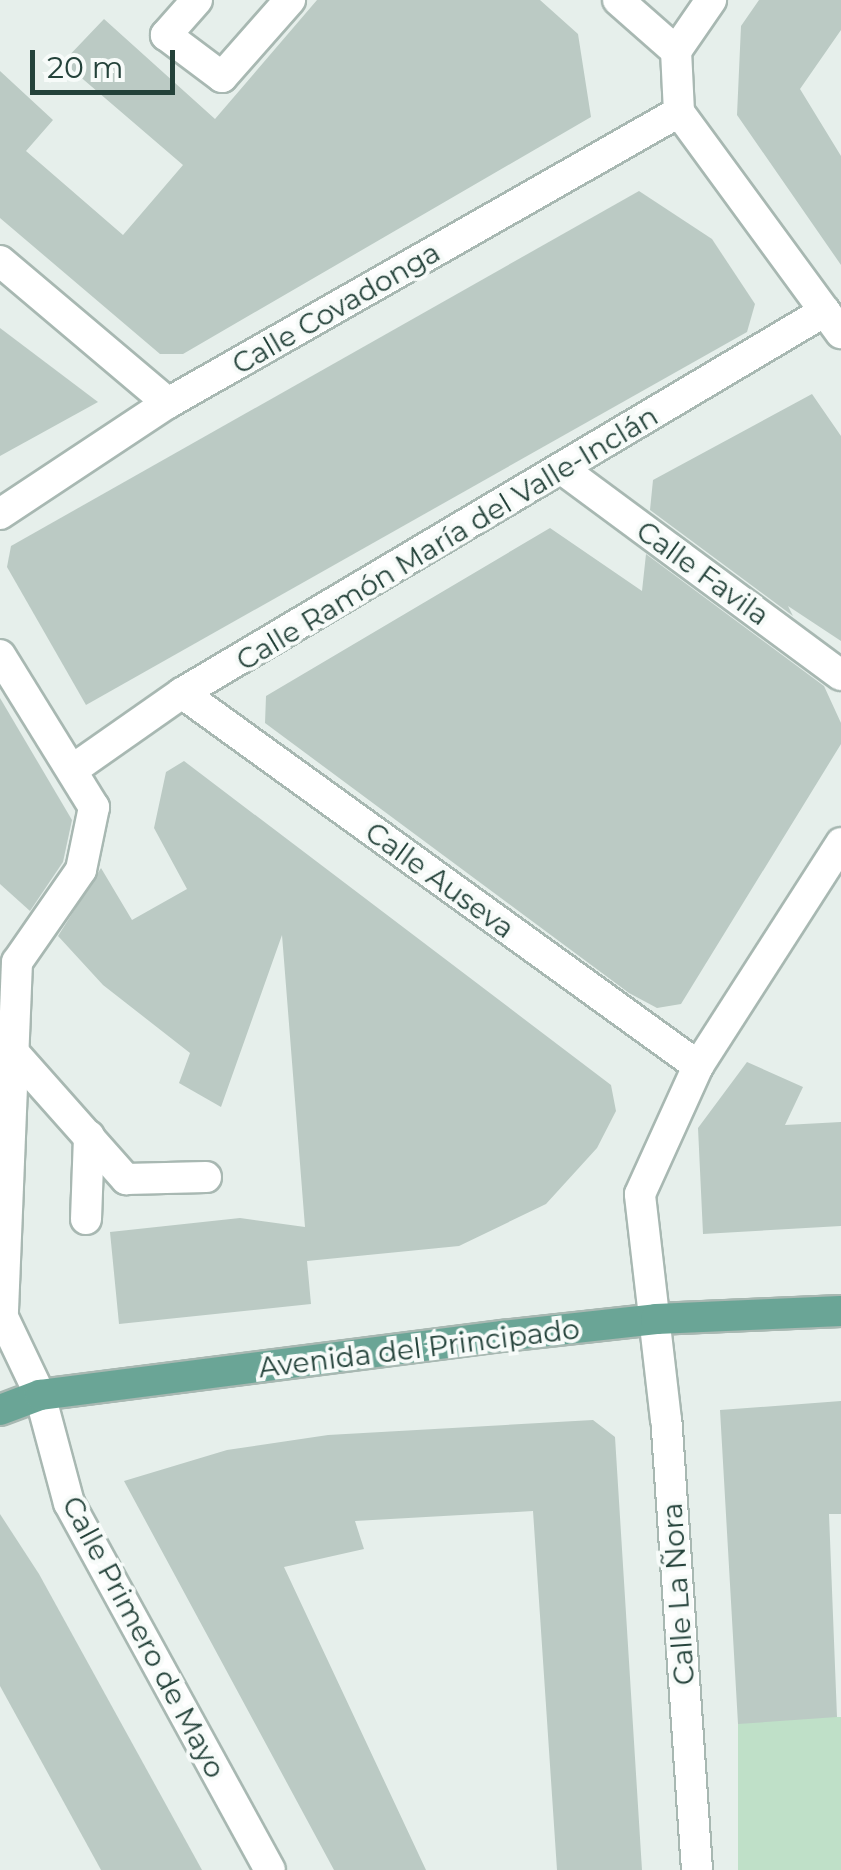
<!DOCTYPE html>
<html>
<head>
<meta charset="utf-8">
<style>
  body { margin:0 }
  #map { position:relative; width:841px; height:1870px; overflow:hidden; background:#e6efeb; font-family:Montserrat,sans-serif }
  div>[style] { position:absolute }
  .green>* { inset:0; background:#bfe0c8; transform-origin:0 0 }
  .building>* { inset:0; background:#bbcac4 }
  .roads { filter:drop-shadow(2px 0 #a8b8b2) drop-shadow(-2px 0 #a8b8b2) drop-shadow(0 2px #a8b8b2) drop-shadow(0 -2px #a8b8b2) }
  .minor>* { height:30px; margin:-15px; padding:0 15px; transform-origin:15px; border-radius:15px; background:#fff }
  .primary>* { height:30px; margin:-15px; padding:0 15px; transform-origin:15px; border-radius:15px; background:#6aa596 }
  span { translate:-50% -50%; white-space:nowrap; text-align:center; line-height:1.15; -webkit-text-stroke:8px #f7fbf9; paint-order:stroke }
  .street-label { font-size:28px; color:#24423a }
  .scale { position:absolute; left:30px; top:50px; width:145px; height:45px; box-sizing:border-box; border:5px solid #24423a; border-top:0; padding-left:12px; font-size:30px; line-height:35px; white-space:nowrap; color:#24423a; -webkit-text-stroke:8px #f7fbf9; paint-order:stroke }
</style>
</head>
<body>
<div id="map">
  <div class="green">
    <div style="left:841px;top:1717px;width:153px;height:103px;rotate:90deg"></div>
  </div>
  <div class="building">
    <div style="clip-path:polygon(317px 0,540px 0,578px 34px,591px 117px,183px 354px,160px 354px,0 218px,0 71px,53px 120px,26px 151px,123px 235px,183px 165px,63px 62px,104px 19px,215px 119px)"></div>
    <div style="clip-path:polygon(759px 0,841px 0,841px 30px,800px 89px,841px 156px,841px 265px,737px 115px,741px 26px)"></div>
    <div style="clip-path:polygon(639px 191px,712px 239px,755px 304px,747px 332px,86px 705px,7px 567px,11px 546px)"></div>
    <div style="clip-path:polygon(0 328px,98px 402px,0 456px)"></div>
    <div style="clip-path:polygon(812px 394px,841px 436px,841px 641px,788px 606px,793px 616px,650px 510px,653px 480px)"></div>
    <div style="clip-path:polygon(550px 528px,642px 591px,646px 554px,824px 686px,841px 723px,841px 744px,681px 1004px,657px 1008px,629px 993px,265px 723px,266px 696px)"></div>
    <div style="clip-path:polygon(0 698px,72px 820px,63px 862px,30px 911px,0 884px)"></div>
    <div style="clip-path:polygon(184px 761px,611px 1085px,616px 1111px,597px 1148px,546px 1204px,459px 1246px,307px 1261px,311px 1304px,119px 1324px,110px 1232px,240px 1218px,305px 1227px,282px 935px,221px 1107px,179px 1083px,190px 1053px,103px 985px,58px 936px,101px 868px,132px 920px,187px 889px,154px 828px,166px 772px)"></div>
    <div style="clip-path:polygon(747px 1062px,803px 1087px,785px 1125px,841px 1122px,841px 1226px,703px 1234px,698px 1128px)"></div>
    <div style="clip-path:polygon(841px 1401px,841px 1514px,829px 1514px,837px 1717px,738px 1724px,720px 1410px)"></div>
    <div style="clip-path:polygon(593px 1420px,615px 1437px,642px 1870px,557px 1870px,533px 1511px,355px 1521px,364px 1549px,284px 1567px,426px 1870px,334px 1870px,124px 1481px,227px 1450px,328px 1435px)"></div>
    <div style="clip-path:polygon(0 1514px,39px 1574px,202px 1870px,101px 1870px,0 1686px)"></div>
  </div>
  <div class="roads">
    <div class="minor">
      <div style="left:197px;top:0;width:47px;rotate:131.5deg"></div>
      <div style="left:166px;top:35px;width:70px;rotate:36.9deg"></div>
      <div style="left:222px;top:77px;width:103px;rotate:-48.6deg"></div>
      <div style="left:618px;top:0;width:77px;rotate:41.3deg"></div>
      <div style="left:679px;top:112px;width:274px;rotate:53.8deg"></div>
      <div style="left:679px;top:112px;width:61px;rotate:-92.8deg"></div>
      <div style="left:676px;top:51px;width:62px;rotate:-55.5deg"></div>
      <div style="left:0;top:261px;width:220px;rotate:40.2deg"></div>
      <div style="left:565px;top:471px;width:343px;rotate:36.5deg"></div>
      <div style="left:0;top:514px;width:201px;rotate:-33.5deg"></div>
      <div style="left:168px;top:403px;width:588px;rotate:-29.66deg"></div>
      <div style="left:0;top:655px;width:179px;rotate:58.3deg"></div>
      <div style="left:94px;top:807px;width:64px;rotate:101.7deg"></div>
      <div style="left:81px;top:870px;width:112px;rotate:124.8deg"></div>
      <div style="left:17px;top:962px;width:354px;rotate:92.3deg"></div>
      <div style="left:182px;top:693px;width:637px;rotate:35.86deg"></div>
      <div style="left:72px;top:770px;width:134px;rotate:-35deg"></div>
      <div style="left:182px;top:693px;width:748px;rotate:-30.71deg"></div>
      <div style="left:14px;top:1053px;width:169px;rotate:48.4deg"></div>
      <div style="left:126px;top:1179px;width:80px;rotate:-1.4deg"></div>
      <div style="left:86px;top:1219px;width:83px;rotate:-87.9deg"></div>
      <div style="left:0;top:1311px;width:93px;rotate:64.5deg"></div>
      <div style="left:40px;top:1395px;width:112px;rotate:75deg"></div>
      <div style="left:69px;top:1503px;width:418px;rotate:61.3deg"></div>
      <div style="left:697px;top:1870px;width:451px;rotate:-93.9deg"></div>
      <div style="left:666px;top:1420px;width:227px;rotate:-96.6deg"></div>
      <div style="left:640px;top:1194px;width:141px;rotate:-65.6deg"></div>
      <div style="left:698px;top:1066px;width:265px;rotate:-57.3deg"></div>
    </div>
    <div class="primary">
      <div style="left:0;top:1410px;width:43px;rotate:-20.6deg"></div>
      <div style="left:40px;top:1395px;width:467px;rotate:-7.3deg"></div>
      <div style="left:503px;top:1336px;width:154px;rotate:-6.3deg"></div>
      <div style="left:656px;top:1319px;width:185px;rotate:-2.5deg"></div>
    </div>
  </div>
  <div class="street-label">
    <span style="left:336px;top:308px;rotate:-30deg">Calle Covadonga</span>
    <span style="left:447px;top:538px;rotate:-31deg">Calle Ramón María del Valle-Inclán</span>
    <span style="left:703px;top:573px;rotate:36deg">Calle Favila</span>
    <span style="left:440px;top:880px;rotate:36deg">Calle Auseva</span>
    <span style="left:419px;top:1348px;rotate:-7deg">Avenida del Principado</span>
    <span style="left:678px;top:1594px;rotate:-94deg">Calle La Ñora</span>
    <span style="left:144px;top:1637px;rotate:62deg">Calle Primero de Mayo</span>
  </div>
  <div class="scale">20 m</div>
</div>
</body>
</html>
